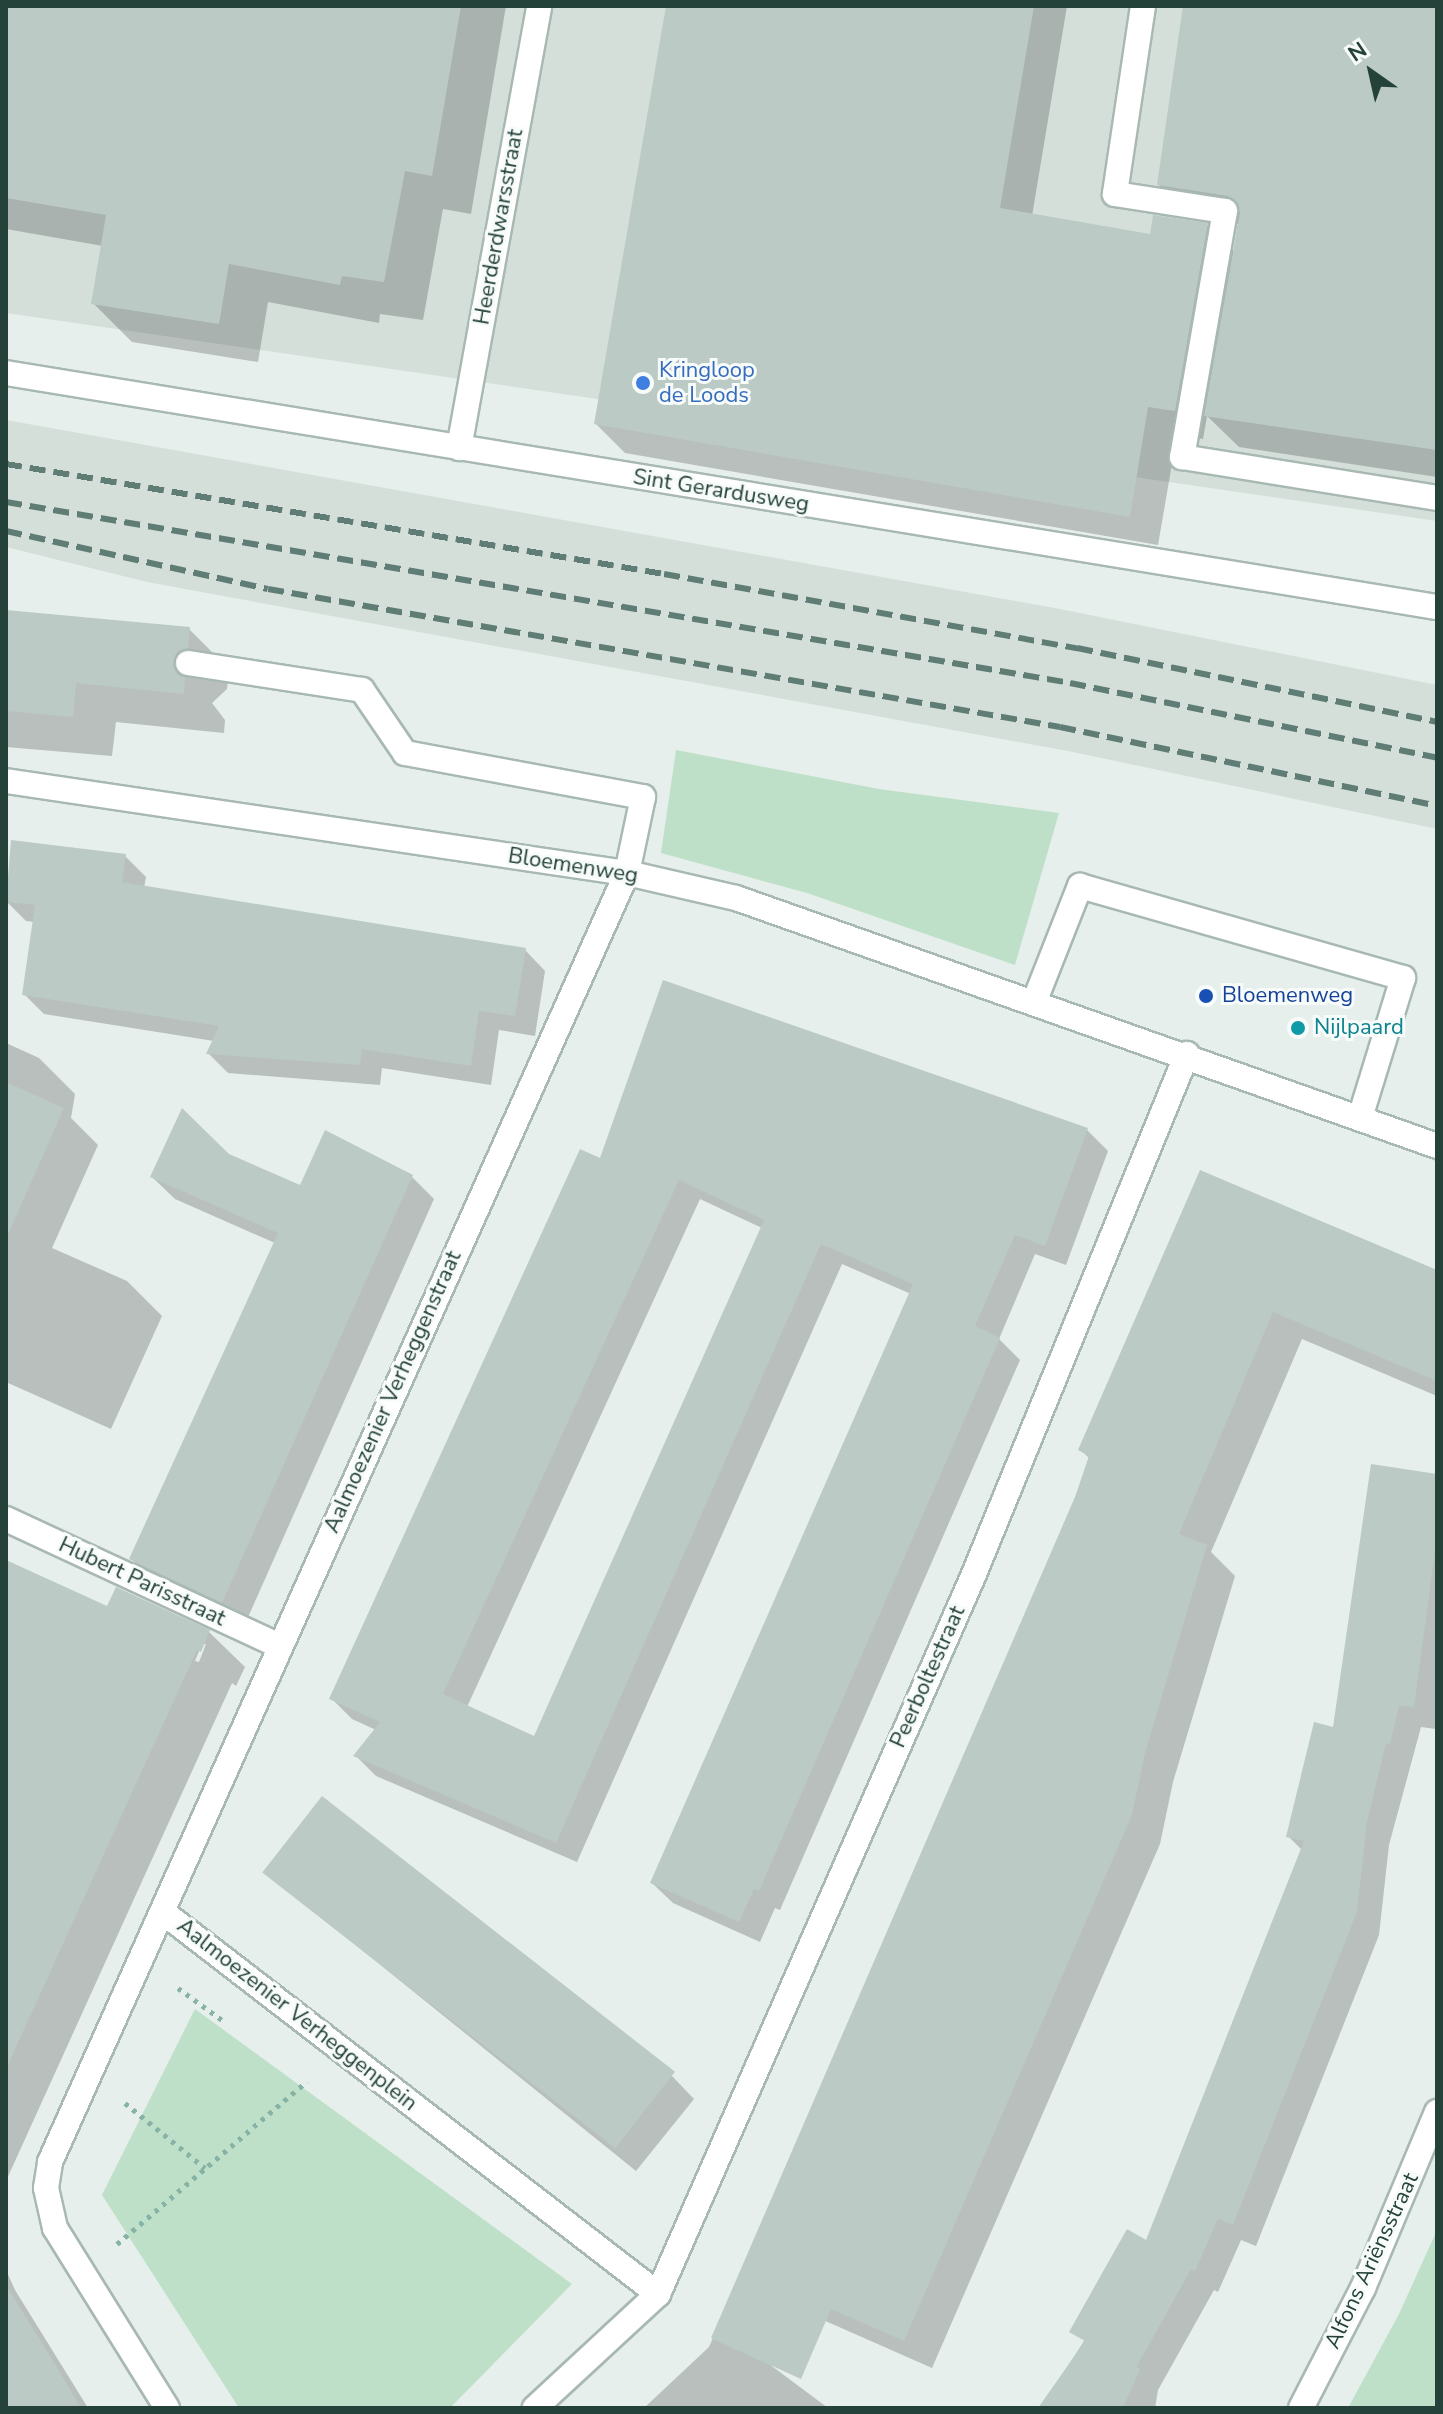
<!DOCTYPE html>
<html>
<head>
<meta charset="utf-8">
<style>
  body { margin:0 }
  #map { position:relative; width:1443px; height:2414px; overflow:hidden; background:#e6efeb; font-family:"Nunito Sans",sans-serif }
  div>[style] { position:absolute }
  .built>* { inset:0; background:#d4dfda }
  .green>* { inset:0; background:#bfe0c8 }
  .shadow>* { inset:0; background:#0003 }
  .building>* { inset:0; background:#bbcac4; transform-origin:0 0 }
  .path>* { height:5px; margin-top:-2.5px; transform-origin:0; background:repeating-linear-gradient(90deg,#86b3a5 0 4px,transparent 0 10px) }
  .roads { filter:drop-shadow(2px 0 #a8b8b2) drop-shadow(-2px 0 #a8b8b2) drop-shadow(0 2px #a8b8b2) drop-shadow(0 -2px #a8b8b2) }
  .service>* { height:24px; margin:-12px; padding:0 12px; transform-origin:12px; border-radius:12px; background:#fff }
  .minor>* { height:24px; margin:-12px; padding:0 12px; transform-origin:12px; border-radius:12px; background:#fff }
  .rail>* { height:6px; margin-top:-3px; transform-origin:0; background:repeating-linear-gradient(90deg,#5f7d75 0 16px,transparent 0 24px) }
  .dots>* { width:22px; height:22px; translate:-50% -50%; box-sizing:border-box; border:4px solid #f7fbf9; border-radius:50% }
  span { translate:-50% -50%; white-space:nowrap; text-align:center; line-height:1.15; -webkit-text-stroke:6px #f7fbf9; paint-order:stroke }
  .street-label { font-size:22px; color:#24423a }
  .shop-label { font-size:22px; color:#366cbe }
  .left { translate:0 -50%; text-align:left }
  .transit-label { font-size:22px; color:#164399 }
  .culture-label { font-size:22px; color:#0d838f }
  .frame { position:absolute; inset:0; border:8px solid #24423a; pointer-events:none }
  .north { position:absolute; left:1331px; top:32px; width:80px; height:80px; -webkit-text-stroke:6px #f7fbf9; paint-order:stroke; rotate:326deg; font-size:22px; font-weight:700; line-height:32px; text-align:center; color:#24423a }
  .north::after { content:''; display:block; margin:auto; width:28px; height:36px; background:#24423a; clip-path:polygon(50% 0,100% 100%,50% 72%,0 100%) }
</style>
</head>
<body>
<div id="map">
  <div class="built">
    <div style="clip-path:polygon(6px 6px,1437px 6px,1437px 521px,6px 313px)"></div>
    <div style="clip-path:polygon(6px 420px,1060px 609px,1437px 685px,1437px 829px,1073px 752px,147px 582px,6px 547px)"></div>
  </div>
  <div class="green">
    <div style="clip-path:polygon(676px 750px,879px 789px,1059px 813px,1015px 965px,807px 893px,661px 853px)"></div>
    <div style="clip-path:polygon(195px 2009px,572px 2284px,450px 2408px,239px 2408px,102px 2195px)"></div>
    <div style="clip-path:polygon(1437px 2230px,1437px 2408px,1348px 2408px,1399px 2314px)"></div>
  </div>
  <div class="shadow">
    <div style="clip-path:polygon(6px 6px,506px 6px,471px 214px,443px 209px,423px 320px,380px 314px,379px 323px,268px 302px,258px 362px,132px 342px,93px 303px,103px 246px,6px 229px)"></div>
    <div style="clip-path:polygon(668px 6px,1067px 6px,1032px 216px,1152px 237px,1207px 225px,1234px 252px,1238px 224px,1191px 217px,1159px 185px,1185px 6px,1437px 6px,1437px 477px,1239px 447px,1207px 416px,1203px 439px,1177px 435px,1158px 545px,625px 453px,596px 424px)"></div>
    <div style="clip-path:polygon(6px 613px,189px 629px,229px 669px,227px 689px,212px 703px,225px 720px,224px 733px,116px 722px,112px 756px,6px 747px)"></div>
    <div style="clip-path:polygon(12px 843px,125px 856px,146px 877px,144px 888px,525px 950px,545px 971px,535px 1036px,499px 1030px,491px 1085px,382px 1068px,380px 1085px,228px 1073px,208px 1053px,214px 1041px,44px 1014px,24px 994px,35px 922px,26px 921px,6px 901px)"></div>
    <div style="clip-path:polygon(6px 1043px,39px 1058px,75px 1094px,71px 1118px,98px 1145px,52px 1248px,127px 1281px,162px 1316px,111px 1429px,6px 1382px)"></div>
    <div style="clip-path:polygon(evenodd,1087px 1130px,1108px 1151px,1066px 1265px,1035px 1254px,999px 1339px,1020px 1360px,780px 1910px,775px 1908px,760px 1942px,673px 1903px,652px 1883px,911px 1294px,842px 1264px,577px 1862px,376px 1776px,356px 1756px,376px 1730px,352px 1719px,331px 1698px,601px 1161px,1087px 1130px,700px 1199px,762px 1228px,535px 1739px,467px 1707px,700px 1199px)"></div>
    <div style="clip-path:polygon(1201px 1173px,1437px 1273px,1437px 1396px,1302px 1339px,1211px 1552px,1235px 1576px,1173px 1782px,1160px 1844px,932px 2368px,771px 2297px,1077px 1498px,1090px 1459px,1080px 1449px)"></div>
    <div style="clip-path:polygon(152px 1177px,301px 1188px,412px 1177px,434px 1199px,245px 1624px,154px 1581px,131px 1559px,275px 1243px,175px 1199px)"></div>
    <div style="clip-path:polygon(1437px 1475px,1436px 1729px,1421px 1727px,1389px 1845px,1379px 1935px,1256px 2246px,1241px 2240px,1218px 2292px,1214px 2290px,1158px 2390px,1155px 2408px,1041px 2408px,1147px 2243px,1302px 1850px,1288px 1836px)"></div>
    <div style="clip-path:polygon(evenodd,6px 1562px,108px 1609px,117px 1589px,209px 1632px,245px 1667px,236px 1686px,232px 1683px,6px 2181px,6px 1562px,202px 1644px,206px 1644px,199px 1662px,195px 1661px,202px 1644px)"></div>
    <div style="clip-path:polygon(264px 1871px,672px 2076px,694px 2099px,636px 2171px)"></div>
    <div style="clip-path:polygon(6px 2270px,15px 2290px,88px 2408px,6px 2408px)"></div>
    <div style="clip-path:polygon(718px 2326px,828px 2408px,644px 2408px,709px 2347px)"></div>
  </div>
  <div class="building">
    <div style="clip-path:polygon(6px 6px,461px 6px,432px 176px,405px 171px,384px 282px,342px 276px,340px 285px,229px 264px,219px 324px,91px 304px,106px 215px,6px 198px)"></div>
    <div style="clip-path:polygon(666px 6px,1034px 6px,1000px 208px,1150px 234px,1153px 215px,1208px 223px,1175px 411px,1148px 407px,1130px 517px,594px 424px)"></div>
    <div style="clip-path:polygon(1183px 6px,1437px 6px,1437px 450px,1204px 416px,1240px 213px,1228px 196px,1157px 185px)"></div>
    <div style="clip-path:polygon(6px 610px,190px 627px,188px 648px,173px 661px,185px 678px,184px 694px,76px 683px,73px 717px,6px 711px)"></div>
    <div style="clip-path:polygon(11px 840px,126px 854px,122px 882px,526px 948px,515px 1016px,479px 1011px,471px 1066px,362px 1049px,360px 1065px,206px 1054px,219px 1026px,22px 995px,35px 905px,6px 902px)"></div>
    <div style="clip-path:polygon(evenodd,663px 980px,1088px 1128px,1045px 1246px,1015px 1235px,975px 1326px,1000px 1338px,759px 1891px,754px 1889px,739px 1922px,650px 1883px,913px 1284px,821px 1244px,556px 1843px,353px 1756px,380px 1722px,329px 1699px,580px 1149px,600px 1158px,663px 980px,679px 1180px,764px 1220px,534px 1736px,443px 1694px,679px 1180px)"></div>
    <div style="clip-path:polygon(6px 1082px,64px 1108px,6px 1239px)"></div>
    <div style="clip-path:polygon(182px 1108px,229px 1154px,300px 1185px,325px 1130px,413px 1175px,222px 1603px,129px 1559px,278px 1233px,150px 1177px)"></div>
    <div style="clip-path:polygon(1200px 1170px,1437px 1270px,1437px 1381px,1273px 1312px,1179px 1534px,1207px 1545px,1145px 1753px,1132px 1815px,904px 2341px,831px 2309px,801px 2379px,711px 2338px,1075px 1497px,1089px 1456px,1078px 1450px)"></div>
    <div style="clip-path:polygon(1371px 1464px,1437px 1474px,1437px 1537px,1414px 1707px,1399px 1706px,1390px 1744px,1386px 1743px,1367px 1822px,1357px 1912px,1233px 2225px,1218px 2219px,1195px 2271px,1191px 2269px,1137px 2366px,1140px 2369px,1123px 2408px,1038px 2408px,1085px 2341px,1069px 2332px,1127px 2229px,1146px 2240px,1304px 1841px,1286px 1837px,1314px 1722px,1333px 1727px)"></div>
    <div style="clip-path:polygon(6px 1560px,107px 1606px,116px 1587px,210px 1630px,201px 1652px,197px 1650px,6px 2069px)"></div>
    <div style="left:322px;top:1796px;width:448px;height:97px;rotate:38deg"></div>
    <div style="clip-path:polygon(6px 2285px,58px 2369px,81px 2408px,6px 2408px)"></div>
  </div>
  <div class="path">
    <div style="left:178px;top:1988px;width:54px;rotate:36deg"></div>
    <div style="left:125px;top:2103px;width:103px;rotate:39.1deg"></div>
    <div style="left:117px;top:2244px;width:250px;rotate:-40.6deg"></div>
  </div>
  <div class="roads">
    <div class="service">
      <div style="left:1143px;top:6px;width:190px;rotate:98.5deg"></div>
      <div style="left:1115px;top:194px;width:111px;rotate:8.8deg"></div>
      <div style="left:1225px;top:211px;width:250px;rotate:99.9deg"></div>
      <div style="left:1182px;top:457px;width:258px;rotate:9.1deg"></div>
      <div style="left:188px;top:663px;width:176px;rotate:8.8deg"></div>
      <div style="left:362px;top:690px;width:76px;rotate:55.7deg"></div>
      <div style="left:405px;top:753px;width:242px;rotate:10.5deg"></div>
      <div style="left:643px;top:797px;width:78px;rotate:101.9deg"></div>
      <div style="left:1035px;top:1000px;width:123px;rotate:-68.5deg"></div>
      <div style="left:1080px;top:886px;width:336px;rotate:15.9deg"></div>
      <div style="left:1403px;top:978px;width:146px;rotate:107.1deg"></div>
    </div>
    <div class="minor">
      <div style="left:6px;top:373px;width:1450px;rotate:9.29deg"></div>
      <div style="left:459px;top:448px;width:449px;rotate:-79.7deg"></div>
      <div style="left:6px;top:781px;width:628px;rotate:8.43deg"></div>
      <div style="left:627px;top:873px;width:112px;rotate:12.9deg"></div>
      <div style="left:736px;top:898px;width:744px;rotate:19.48deg"></div>
      <div style="left:6px;top:1519px;width:300px;rotate:24.9deg"></div>
      <div style="left:164px;top:1913px;width:624px;rotate:37.64deg"></div>
      <div style="left:658px;top:2294px;width:168px;rotate:137.2deg"></div>
      <div style="left:658px;top:2294px;width:786px;rotate:-66.3deg"></div>
      <div style="left:974px;top:1574px;width:562px;rotate:-67.73deg"></div>
      <div style="left:167px;top:2408px;width:212px;rotate:-121.9deg"></div>
      <div style="left:55px;top:2228px;width:41px;rotate:-102.7deg"></div>
      <div style="left:46px;top:2188px;width:26px;rotate:-81deg"></div>
      <div style="left:50px;top:2162px;width:1412px;rotate:-65.89deg"></div>
      <div style="left:1301px;top:2408px;width:135px;rotate:-62.7deg"></div>
      <div style="left:1363px;top:2288px;width:191px;rotate:-67.2deg"></div>
    </div>
  </div>
  <div class="rail">
    <div style="left:6px;top:464px;width:667px;rotate:9.49deg"></div>
    <div style="left:664px;top:574px;width:420px;rotate:10.2deg"></div>
    <div style="left:1077px;top:648px;width:368px;rotate:11.6deg"></div>
    <div style="left:6px;top:502px;width:1079px;rotate:9.65deg"></div>
    <div style="left:1070px;top:683px;width:375px;rotate:11.5deg"></div>
    <div style="left:6px;top:531px;width:268px;rotate:12.5deg"></div>
    <div style="left:268px;top:589px;width:804px;rotate:9.88deg"></div>
    <div style="left:1060px;top:727px;width:385px;rotate:11.8deg"></div>
  </div>
  <div class="dots">
    <div style="left:643px;top:383px;background:#3f7fe0"></div>
    <div style="left:1206px;top:996px;background:#1a4fb4"></div>
    <div style="left:1298px;top:1028px;background:#0f9aa8"></div>
  </div>
  <div class="street-label">
    <span style="left:499px;top:227px;rotate:-80deg">Heerderdwarsstraat</span>
    <span style="left:721px;top:491px;rotate:9deg">Sint Gerardusweg</span>
    <span style="left:573px;top:866px;rotate:9deg">Bloemenweg</span>
    <span style="left:393px;top:1392px;rotate:-66deg">Aalmoezenier Verheggenstraat</span>
    <span style="left:142px;top:1582px;rotate:25deg">Hubert Parisstraat</span>
    <span style="left:928px;top:1677px;rotate:-66deg">Peerboltestraat</span>
    <span style="left:297px;top:2015px;rotate:38deg">Aalmoezenier Verheggenplein</span>
    <span style="left:1372px;top:2261px;rotate:-65deg">Alfons Ariënsstraat</span>
  </div>
  <div class="shop-label">
    <span class="left" style="left:659px;top:383px">Kringloop<br>de Loods</span>
  </div>
  <div class="transit-label">
    <span class="left" style="left:1222px;top:996px">Bloemenweg</span>
  </div>
  <div class="culture-label">
    <span class="left" style="left:1314px;top:1028px">Nijlpaard</span>
  </div>
  <div class="frame"></div>
  <div class="north">N</div>
</div>
</body>
</html>
